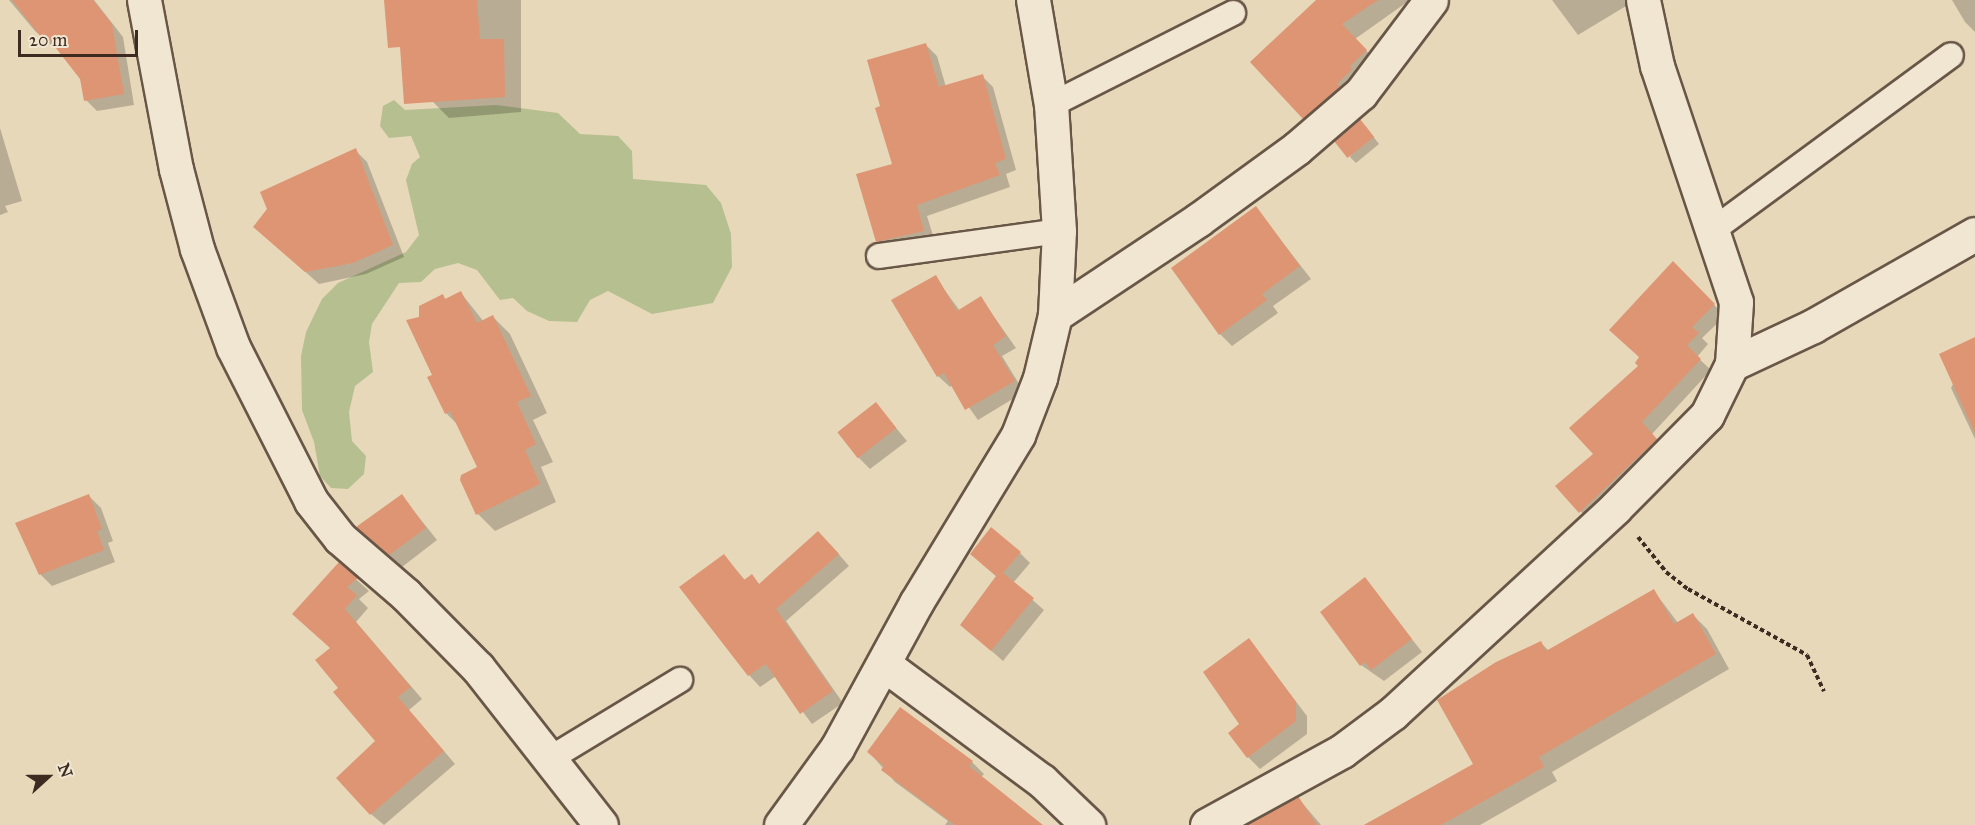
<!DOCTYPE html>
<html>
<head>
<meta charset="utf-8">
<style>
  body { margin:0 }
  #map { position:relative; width:1975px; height:825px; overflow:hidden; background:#e8d8ba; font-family:"IM FELL Great Primer",serif }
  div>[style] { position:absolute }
  .green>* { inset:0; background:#b6bf8f }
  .shadow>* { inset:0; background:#0003 }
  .building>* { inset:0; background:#de9573; transform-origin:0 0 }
  .path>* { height:4px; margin-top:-2px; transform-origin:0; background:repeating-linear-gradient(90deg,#3d2b21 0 4.5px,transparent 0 7.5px) }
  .roads { filter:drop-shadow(2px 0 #685647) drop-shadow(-2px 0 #685647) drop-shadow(0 2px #685647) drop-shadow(0 -2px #685647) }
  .service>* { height:24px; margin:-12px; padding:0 12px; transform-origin:12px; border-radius:12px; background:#f0e6d2 }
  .minor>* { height:33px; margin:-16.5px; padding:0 16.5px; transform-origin:16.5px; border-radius:16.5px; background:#f0e6d2 }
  span { translate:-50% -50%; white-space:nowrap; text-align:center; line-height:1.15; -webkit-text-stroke:4.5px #f0e6d2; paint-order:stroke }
  .north { position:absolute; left:18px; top:747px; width:60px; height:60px; -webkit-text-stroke:4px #f0e6d2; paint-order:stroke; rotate:69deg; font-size:16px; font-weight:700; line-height:24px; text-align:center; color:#3d2b21 }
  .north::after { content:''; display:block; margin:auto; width:21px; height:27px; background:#3d2b21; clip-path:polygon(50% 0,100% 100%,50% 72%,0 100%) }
  .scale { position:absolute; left:18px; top:30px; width:120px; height:27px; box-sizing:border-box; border:3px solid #3d2b21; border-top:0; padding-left:8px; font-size:18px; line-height:21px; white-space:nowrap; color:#3d2b21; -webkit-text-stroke:4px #f0e6d2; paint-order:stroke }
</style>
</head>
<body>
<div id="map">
  <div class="green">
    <div style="clip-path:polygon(394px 100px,405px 110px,496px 105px,558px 113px,580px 134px,618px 136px,632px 151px,633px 179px,706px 185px,721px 203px,731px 234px,732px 267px,713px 303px,652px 314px,608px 291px,590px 300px,577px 322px,549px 321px,527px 311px,513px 298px,500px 300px,477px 270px,458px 263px,435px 269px,421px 282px,399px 283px,372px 324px,369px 342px,373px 372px,355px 386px,349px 412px,352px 441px,366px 456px,364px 474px,348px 489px,331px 488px,320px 476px,314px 442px,302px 410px,301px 356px,306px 332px,322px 299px,338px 283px,406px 252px,419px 235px,406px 180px,412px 164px,420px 157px,411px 136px,389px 138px,380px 126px,383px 106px)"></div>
  </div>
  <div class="shadow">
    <div style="clip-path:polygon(9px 0,94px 0,123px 37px,134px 105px,97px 111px,86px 100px,82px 78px,56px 45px,53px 47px,35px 31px)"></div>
    <div style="clip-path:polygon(425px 0,521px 0,521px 112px,449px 118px,433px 102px)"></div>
    <div style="clip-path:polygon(1318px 0,1410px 0,1355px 39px,1380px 65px,1317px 131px,1304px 117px)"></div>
    <div style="clip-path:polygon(1552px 0,1636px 0,1578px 35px)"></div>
    <div style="clip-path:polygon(1952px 0,1975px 0,1975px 32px,1965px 22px)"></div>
    <div style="clip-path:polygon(926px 45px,937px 56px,946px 87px,982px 76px,993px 87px,1016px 170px,1006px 174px,1010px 187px,927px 216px,935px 242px,889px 252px,878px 241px,893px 165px,882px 107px)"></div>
    <div style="clip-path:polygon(1366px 127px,1379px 144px,1356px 163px,1350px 157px)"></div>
    <div style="clip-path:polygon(0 128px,22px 201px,5px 206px,8px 212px,0 215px)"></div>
    <div style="clip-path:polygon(355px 150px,367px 162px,404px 257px,366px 274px,319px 284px,255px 227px)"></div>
    <div style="clip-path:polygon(1256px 208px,1311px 279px,1273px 306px,1278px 313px,1232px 346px,1220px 334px)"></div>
    <div style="clip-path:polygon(1673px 263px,1725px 316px,1702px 338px,1708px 344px,1697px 357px,1711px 370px,1652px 434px,1666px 450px,1591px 523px,1558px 486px,1595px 454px,1640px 366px)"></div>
    <div style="clip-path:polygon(935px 277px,960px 311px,981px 298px,1016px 348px,1002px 356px,1024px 392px,978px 420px,953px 385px,950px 387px,938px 376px)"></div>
    <div style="clip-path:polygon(461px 293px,484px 322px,493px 317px,510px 334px,547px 413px,533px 420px,553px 462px,541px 467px,556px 502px,495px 531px,478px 514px,479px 468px,458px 425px,446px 413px,421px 318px,442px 296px,446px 300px)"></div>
    <div style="clip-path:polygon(1975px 339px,1975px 439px,1951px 388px)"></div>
    <div style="clip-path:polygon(876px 404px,907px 441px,870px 469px,858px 457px)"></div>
    <div style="clip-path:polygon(89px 496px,101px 508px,113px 541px,108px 543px,115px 562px,52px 586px,40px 574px)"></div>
    <div style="clip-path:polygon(402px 496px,437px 540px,402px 567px,359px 528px)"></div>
    <div style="clip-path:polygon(830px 544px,849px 566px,786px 621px,843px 703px,812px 724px,776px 676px,760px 687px,749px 675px,681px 587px,724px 556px,745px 580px,752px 576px,760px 585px)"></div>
    <div style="clip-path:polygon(1020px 553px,1030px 563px,1013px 583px,1044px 610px,1003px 661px,962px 625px,997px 577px,982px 564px)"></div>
    <div style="clip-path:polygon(339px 564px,369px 591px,359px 599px,368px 608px,356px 622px,422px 699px,409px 710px,455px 764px,384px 825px,371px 814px,377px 742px,340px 688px,331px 648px)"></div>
    <div style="clip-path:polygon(1365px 579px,1422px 652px,1384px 681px,1361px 665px)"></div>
    <div style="clip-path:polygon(1654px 591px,1678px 623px,1693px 615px,1707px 629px,1729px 669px,1552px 772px,1557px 781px,1480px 825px,1364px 825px,1475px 764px,1462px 684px,1541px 643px,1549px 651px)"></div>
    <div style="clip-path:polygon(1249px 640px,1307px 716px,1307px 734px,1260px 769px,1248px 757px,1241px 724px)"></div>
    <div style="clip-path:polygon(869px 752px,972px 762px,984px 774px,981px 777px,1040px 825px,945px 825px,948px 821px,895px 782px)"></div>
    <div style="clip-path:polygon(1298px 798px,1321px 825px,1253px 825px)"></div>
  </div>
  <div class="building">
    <div style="clip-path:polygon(12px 0,93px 0,112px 24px,124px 94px,84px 101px,80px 79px,45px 34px,41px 37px)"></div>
    <div style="clip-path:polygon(384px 0,477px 0,480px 39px,504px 39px,505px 97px,404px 104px,400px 47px,388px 48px)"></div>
    <div style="clip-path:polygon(1316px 0,1378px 0,1342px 24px,1367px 50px,1350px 66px,1352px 69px,1337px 84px,1340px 86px,1303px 119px,1250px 62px)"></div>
    <div style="clip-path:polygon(926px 43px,939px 87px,983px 74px,1006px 159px,995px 163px,1000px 175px,917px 205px,924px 231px,876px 242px,856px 174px,892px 164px,875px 108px,880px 106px,867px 60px)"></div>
    <div style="left:1360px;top:119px;width:23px;height:34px;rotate:52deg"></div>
    <div style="clip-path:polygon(356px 148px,393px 245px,353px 263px,305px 272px,253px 227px,267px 209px,260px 192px)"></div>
    <div style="clip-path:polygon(1256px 206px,1300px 266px,1262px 294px,1267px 300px,1219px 335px,1171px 268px)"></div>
    <div style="clip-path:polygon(1673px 261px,1715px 304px,1692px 327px,1699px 333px,1687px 345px,1701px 359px,1642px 422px,1657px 439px,1579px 513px,1555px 486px,1593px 454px,1569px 428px,1638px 366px,1635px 363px,1639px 357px,1609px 330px)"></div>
    <div style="clip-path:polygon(936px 275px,957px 311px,981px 296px,1006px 336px,993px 345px,1015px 381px,965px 410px,944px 373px,937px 377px,891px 300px)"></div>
    <div style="clip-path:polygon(461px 291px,477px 323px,493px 315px,531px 396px,517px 402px,536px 444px,525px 450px,540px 484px,476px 515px,460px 480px,461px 475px,477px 467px,450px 411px,445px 414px,427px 377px,432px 375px,406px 320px,419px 317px,419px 306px,443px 294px,445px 299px)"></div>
    <div style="clip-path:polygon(1975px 337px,1975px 433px,1939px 354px)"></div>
    <div style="left:876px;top:402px;width:33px;height:49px;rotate:52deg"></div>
    <div style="clip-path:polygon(89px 494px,102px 529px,97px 531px,104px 550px,39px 575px,15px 523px)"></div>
    <div style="clip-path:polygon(402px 494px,426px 528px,389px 555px,356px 527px)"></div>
    <div style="clip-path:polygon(991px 527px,1021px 552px,1003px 573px,1034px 598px,991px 651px,960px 625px,996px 576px,970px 554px)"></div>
    <div style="clip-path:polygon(818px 531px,839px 554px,776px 609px,833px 691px,800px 714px,766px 664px,748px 676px,679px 587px,724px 554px,744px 580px,752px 574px,759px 584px)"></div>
    <div style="clip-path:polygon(339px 562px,358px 578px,347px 587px,357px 595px,345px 609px,411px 687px,398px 697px,444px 751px,370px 815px,336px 778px,375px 741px,333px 692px,338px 688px,315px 660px,330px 648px,292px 614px)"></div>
    <div style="clip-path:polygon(1365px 577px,1412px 639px,1371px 670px,1365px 662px,1360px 666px,1320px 612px)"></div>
    <div style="clip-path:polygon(1654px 589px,1674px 624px,1693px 613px,1716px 654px,1539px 757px,1544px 767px,1441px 825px,1364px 825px,1473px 764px,1437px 700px,1496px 662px,1541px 641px,1546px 651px)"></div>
    <div style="clip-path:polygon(1249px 638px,1296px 702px,1296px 721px,1247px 758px,1228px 733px,1239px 724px,1203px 672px)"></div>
    <div style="clip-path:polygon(900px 707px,973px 761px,969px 766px,1043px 825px,955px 825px,881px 770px,884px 766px,867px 752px)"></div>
    <div style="clip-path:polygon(1298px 796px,1317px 825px,1246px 825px)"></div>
  </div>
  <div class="path">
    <div style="left:1638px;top:537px;width:45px;rotate:51.3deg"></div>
    <div style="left:1666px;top:572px;width:28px;rotate:38deg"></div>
    <div style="left:1688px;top:589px;width:136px;rotate:29deg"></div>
    <div style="left:1807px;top:655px;width:40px;rotate:65deg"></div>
  </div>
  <div class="roads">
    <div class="service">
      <div style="left:1051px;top:105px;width:204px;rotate:-26.8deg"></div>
      <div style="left:1713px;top:230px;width:295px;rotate:-36.3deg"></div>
      <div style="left:879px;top:256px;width:182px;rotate:-7.9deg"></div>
      <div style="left:551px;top:758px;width:151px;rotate:-31.2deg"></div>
    </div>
    <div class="minor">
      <div style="left:144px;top:0;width:172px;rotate:79.3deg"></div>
      <div style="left:176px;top:169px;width:83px;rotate:75.3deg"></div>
      <div style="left:197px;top:249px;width:104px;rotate:69.8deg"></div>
      <div style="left:233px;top:347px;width:173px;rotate:63.1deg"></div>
      <div style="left:311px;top:501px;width:47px;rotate:51.9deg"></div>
      <div style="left:340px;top:538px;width:87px;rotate:40.8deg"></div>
      <div style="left:406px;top:595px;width:103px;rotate:45.4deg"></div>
      <div style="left:478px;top:668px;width:199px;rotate:51.9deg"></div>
      <div style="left:1055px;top:315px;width:172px;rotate:-33.6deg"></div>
      <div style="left:1198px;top:220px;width:122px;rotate:-36deg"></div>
      <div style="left:1297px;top:148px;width:84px;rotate:-40.7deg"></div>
      <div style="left:1361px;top:93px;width:116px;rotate:-53deg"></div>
      <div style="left:1732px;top:364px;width:89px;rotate:-25.1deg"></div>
      <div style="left:1813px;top:326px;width:186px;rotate:-29.6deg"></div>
      <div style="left:885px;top:665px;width:195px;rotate:36.5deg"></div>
      <div style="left:1042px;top:781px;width:64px;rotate:43.7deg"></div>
      <div style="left:781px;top:825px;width:95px;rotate:-54deg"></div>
      <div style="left:837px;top:748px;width:165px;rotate:-61.4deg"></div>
      <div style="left:916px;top:603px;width:197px;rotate:-58.7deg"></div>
      <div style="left:1018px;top:435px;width:61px;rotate:-68.9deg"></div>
      <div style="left:1040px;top:378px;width:65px;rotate:-76.6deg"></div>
      <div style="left:1055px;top:315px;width:84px;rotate:-87.3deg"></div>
      <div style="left:1059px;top:231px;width:126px;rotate:-93.6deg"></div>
      <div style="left:1051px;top:105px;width:107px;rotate:-99.7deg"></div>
      <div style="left:1207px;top:825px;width:154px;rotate:-28.7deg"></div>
      <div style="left:1342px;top:751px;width:64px;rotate:-36.7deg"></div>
      <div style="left:1393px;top:713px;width:302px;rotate:-42.7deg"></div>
      <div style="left:1615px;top:508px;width:131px;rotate:-45.3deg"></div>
      <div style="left:1707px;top:415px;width:57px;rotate:-63.9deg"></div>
      <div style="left:1732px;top:364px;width:62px;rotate:-86.3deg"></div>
      <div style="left:1736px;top:302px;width:249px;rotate:-108.5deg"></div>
      <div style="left:1657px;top:66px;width:67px;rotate:-102deg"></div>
    </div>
  </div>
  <div class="north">N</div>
  <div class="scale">20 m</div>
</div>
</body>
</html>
